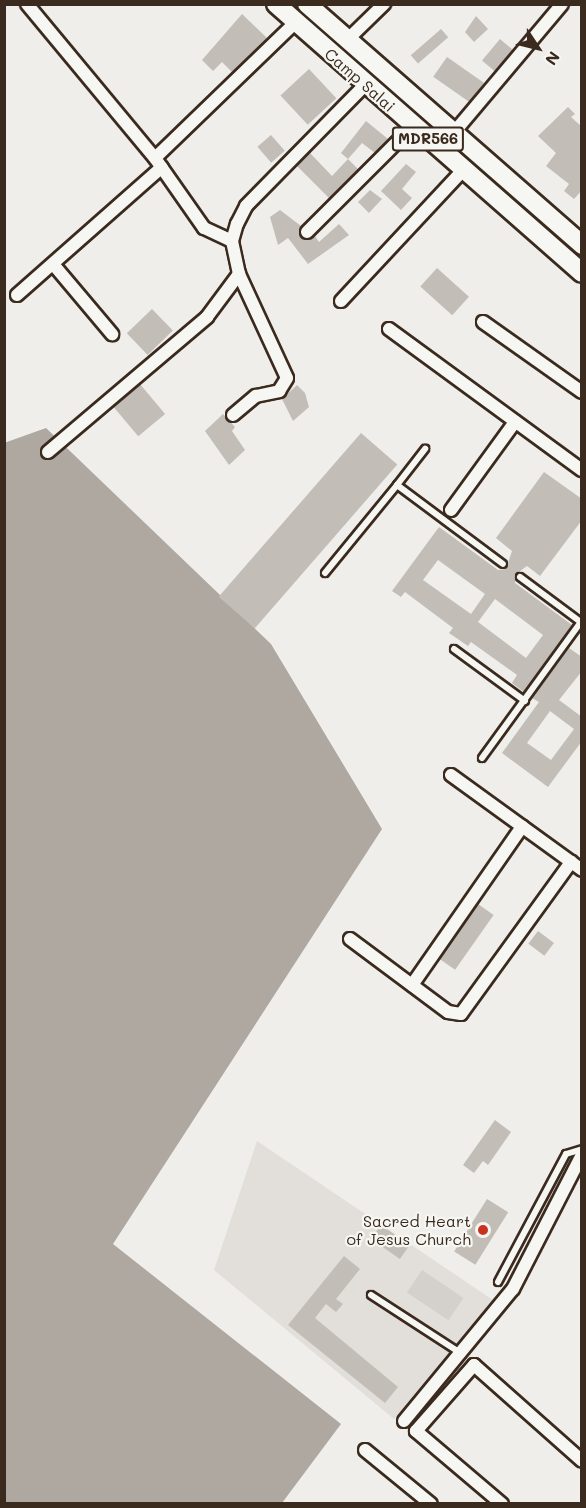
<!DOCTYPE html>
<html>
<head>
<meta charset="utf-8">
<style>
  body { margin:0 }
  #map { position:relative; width:586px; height:1508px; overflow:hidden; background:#efeeea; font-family:Mali,sans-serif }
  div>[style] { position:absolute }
  .built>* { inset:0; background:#e2dfdb }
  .green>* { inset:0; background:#d4d1cc; transform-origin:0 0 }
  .water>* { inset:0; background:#afa8a1 }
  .building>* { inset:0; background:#c2bdb7; transform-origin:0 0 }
  .roads { filter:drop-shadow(2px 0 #3b2a1e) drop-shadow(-2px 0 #3b2a1e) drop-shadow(0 2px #3b2a1e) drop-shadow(0 -2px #3b2a1e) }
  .lane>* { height:6px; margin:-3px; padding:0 3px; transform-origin:3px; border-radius:3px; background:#f6f6f2 }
  .street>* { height:12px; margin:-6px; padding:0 6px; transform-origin:6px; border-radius:6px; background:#f6f6f2 }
  .primary>* { height:18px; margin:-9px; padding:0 9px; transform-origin:9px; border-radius:9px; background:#f6f6f2 }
  .dots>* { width:16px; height:16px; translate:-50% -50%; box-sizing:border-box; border:3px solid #f6f6f2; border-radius:50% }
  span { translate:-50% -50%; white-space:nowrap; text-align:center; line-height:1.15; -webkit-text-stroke:4.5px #f6f6f2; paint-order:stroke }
  .shield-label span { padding:2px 4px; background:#f6f6f2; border:2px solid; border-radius:4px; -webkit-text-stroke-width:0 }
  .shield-label { font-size:15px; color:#3b2a1e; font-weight:700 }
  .street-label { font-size:16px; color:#3b2a1e }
  .poi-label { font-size:16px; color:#3b2a1e }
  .right { translate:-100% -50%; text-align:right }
  .frame { position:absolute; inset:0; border:6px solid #3b2a1e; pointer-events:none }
  .north { position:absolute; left:508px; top:18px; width:60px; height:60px; -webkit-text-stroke:4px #f6f6f2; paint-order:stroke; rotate:125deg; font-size:16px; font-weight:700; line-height:24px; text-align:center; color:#3b2a1e }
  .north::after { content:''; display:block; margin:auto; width:21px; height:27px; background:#3b2a1e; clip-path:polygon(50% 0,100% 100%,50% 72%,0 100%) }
</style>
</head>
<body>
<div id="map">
  <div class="built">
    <div style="clip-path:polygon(257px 1141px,493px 1300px,394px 1419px,214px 1270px)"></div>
  </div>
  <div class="green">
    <div style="left:422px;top:1270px;width:50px;height:27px;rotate:34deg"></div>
  </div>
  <div class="water">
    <div style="clip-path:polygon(46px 428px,271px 644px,382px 829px,113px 1244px,341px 1424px,282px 1503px,5px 1504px,4px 443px)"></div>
  </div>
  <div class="building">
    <div style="clip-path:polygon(242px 14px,267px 38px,232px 72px,222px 62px,213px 71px,202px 60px)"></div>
    <div style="clip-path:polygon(476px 16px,488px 29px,474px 42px,465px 32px)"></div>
    <div style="left:441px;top:29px;width:11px;height:40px;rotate:49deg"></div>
    <div style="left:500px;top:39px;width:17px;height:28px;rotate:40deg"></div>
    <div style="left:447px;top:57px;width:45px;height:24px;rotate:35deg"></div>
    <div style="left:309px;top:69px;width:40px;height:39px;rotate:47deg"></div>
    <div style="clip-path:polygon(568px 107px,575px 114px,571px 117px,582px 127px,582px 190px,574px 199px,564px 191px,569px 184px,546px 166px,556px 153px,538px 136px)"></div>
    <div style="clip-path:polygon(366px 121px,388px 139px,375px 153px,362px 143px,348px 159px,341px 153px)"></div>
    <div style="left:271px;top:135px;width:21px;height:18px;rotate:49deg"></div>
    <div style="clip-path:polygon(310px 153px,332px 176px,348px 159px,358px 169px,329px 198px,297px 166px)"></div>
    <div style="clip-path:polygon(406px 164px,416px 172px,402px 189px,412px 198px,401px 210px,381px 191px)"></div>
    <div style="clip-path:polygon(370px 190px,382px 199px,369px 213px,358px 202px)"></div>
    <div style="clip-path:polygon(280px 210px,301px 226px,299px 234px,304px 240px,315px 236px,319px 242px,339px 224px,349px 235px,308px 264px,288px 238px,278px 245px,270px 217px)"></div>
    <div style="left:437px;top:268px;width:43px;height:25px;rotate:42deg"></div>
    <div style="left:152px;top:309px;width:30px;height:35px;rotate:46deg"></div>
    <div style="left:140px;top:384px;width:39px;height:35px;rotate:50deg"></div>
    <div style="clip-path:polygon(297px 385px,305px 393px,309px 407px,293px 421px,282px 399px)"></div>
    <div style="clip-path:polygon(223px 414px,235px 427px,232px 431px,245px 450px,229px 465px,205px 431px)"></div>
    <div style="left:361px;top:433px;width:48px;height:217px;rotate:41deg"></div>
    <div style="clip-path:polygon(evenodd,544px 472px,582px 499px,582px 520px,540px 576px,527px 566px,516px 574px,515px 583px,572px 625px,524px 692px,512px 683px,517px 675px,471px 642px,468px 646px,449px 633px,453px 628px,405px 592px,401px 597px,392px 591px,439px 527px,498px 570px,506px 569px,512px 551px,496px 538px,544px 472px,438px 560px,485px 594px,471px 614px,423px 580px,438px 560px,544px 472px,495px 599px,543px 635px,526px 658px,478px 622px,495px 599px)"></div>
    <div style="clip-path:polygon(evenodd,569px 648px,582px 657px,582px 671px,559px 700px,582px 717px,582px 741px,548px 787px,502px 753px,539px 702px,532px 698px,569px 648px,550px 711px,574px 729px,551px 760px,527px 743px,550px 711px)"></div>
    <div style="left:478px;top:904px;width:19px;height:67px;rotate:35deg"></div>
    <div style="left:538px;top:931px;width:20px;height:16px;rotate:37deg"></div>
    <div style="clip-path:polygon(495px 1120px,511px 1132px,488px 1165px,483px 1161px,474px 1173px,463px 1165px)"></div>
    <div style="left:487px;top:1199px;width:25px;height:62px;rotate:32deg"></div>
    <div style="left:381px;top:1225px;width:35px;height:17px;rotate:35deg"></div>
    <div style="clip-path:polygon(344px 1256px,360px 1269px,336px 1299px,343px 1304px,336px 1312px,326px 1304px,315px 1318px,398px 1387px,385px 1403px,288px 1325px)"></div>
  </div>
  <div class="roads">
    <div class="lane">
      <div style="left:397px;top:485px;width:46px;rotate:-52.1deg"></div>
      <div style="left:325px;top:573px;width:114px;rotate:-50.7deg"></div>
      <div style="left:397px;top:485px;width:132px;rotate:36.7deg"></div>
      <div style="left:520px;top:577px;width:77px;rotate:36.6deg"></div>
      <div style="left:454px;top:649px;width:88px;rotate:36.2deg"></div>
      <div style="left:482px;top:758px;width:167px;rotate:-54deg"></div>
      <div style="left:498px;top:1282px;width:145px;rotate:-62deg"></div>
      <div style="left:566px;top:1154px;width:17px;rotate:-17deg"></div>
      <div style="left:371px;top:1295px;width:108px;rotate:33deg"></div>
    </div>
    <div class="street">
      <div style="left:27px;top:4px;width:200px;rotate:50.3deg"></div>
      <div style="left:347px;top:40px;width:52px;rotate:-44.2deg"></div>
      <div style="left:440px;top:149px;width:189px;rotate:-49.9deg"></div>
      <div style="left:307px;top:232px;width:150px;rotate:-45deg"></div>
      <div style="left:232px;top:241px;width:31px;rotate:-155deg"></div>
      <div style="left:204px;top:228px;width:85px;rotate:-125deg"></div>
      <div style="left:155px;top:158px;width:194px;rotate:-44deg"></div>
      <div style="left:53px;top:264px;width:92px;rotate:49.9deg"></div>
      <div style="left:17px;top:295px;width:193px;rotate:-41.4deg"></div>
      <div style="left:341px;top:301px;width:180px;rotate:-47deg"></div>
      <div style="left:483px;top:322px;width:121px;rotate:35.3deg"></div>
      <div style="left:389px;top:329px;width:239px;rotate:36.2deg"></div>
      <div style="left:233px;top:415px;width:30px;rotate:-40deg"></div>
      <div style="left:256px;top:396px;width:24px;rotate:-12deg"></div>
      <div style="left:279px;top:391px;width:15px;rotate:-58deg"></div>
      <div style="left:287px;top:378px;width:115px;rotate:-114.8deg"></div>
      <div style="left:239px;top:274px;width:34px;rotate:-102deg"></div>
      <div style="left:232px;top:241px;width:18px;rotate:-74deg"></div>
      <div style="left:237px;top:224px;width:20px;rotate:-63deg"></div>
      <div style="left:246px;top:206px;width:170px;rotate:-45.5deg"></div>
      <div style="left:48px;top:452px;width:209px;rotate:-40.3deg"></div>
      <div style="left:207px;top:317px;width:54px;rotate:-53.3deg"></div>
      <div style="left:451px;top:510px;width:109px;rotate:-54deg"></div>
      <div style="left:451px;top:775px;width:162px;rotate:35.9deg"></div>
      <div style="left:350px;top:939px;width:122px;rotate:36.7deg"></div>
      <div style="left:448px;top:1012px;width:13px;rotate:9deg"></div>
      <div style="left:461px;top:1014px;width:188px;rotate:-54.1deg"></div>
      <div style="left:412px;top:985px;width:193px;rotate:-55.2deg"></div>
      <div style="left:404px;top:1421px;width:171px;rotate:-50.5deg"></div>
      <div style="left:513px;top:1289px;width:151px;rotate:-62.8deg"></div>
      <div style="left:365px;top:1450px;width:85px;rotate:39.3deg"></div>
      <div style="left:502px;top:1504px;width:113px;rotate:-139.7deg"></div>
      <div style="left:416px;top:1431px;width:88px;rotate:-48.7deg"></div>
      <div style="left:474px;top:1365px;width:144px;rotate:41.6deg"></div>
    </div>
    <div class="primary">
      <div style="left:276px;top:4px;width:407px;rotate:41.3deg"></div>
      <div style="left:307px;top:4px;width:366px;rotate:41.2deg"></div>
    </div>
  </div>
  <div class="dots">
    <div style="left:483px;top:1230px;background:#c8321e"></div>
  </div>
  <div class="shield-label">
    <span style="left:428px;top:139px">MDR566</span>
  </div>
  <div class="street-label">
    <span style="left:360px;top:80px;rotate:41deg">Camp Salai</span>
  </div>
  <div class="poi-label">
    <span class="right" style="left:471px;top:1230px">Sacred Heart<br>of Jesus Church</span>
  </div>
  <div class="frame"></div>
  <div class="north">N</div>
</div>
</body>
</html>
